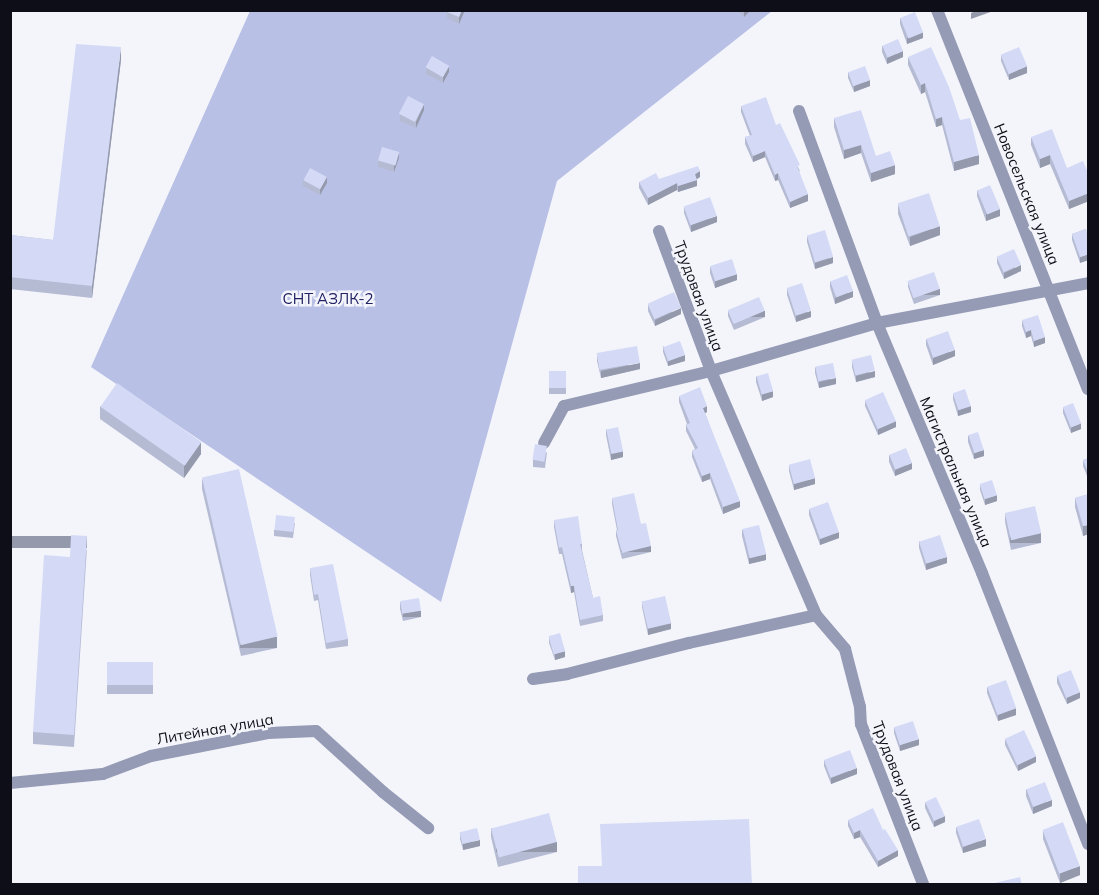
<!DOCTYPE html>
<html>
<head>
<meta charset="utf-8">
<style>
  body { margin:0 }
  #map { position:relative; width:1099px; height:895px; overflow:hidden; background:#f4f5fb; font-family:Mulish,sans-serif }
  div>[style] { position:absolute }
  .green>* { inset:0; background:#b9c0e6 }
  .minor>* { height:12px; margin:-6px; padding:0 6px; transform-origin:6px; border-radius:6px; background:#969bb5 }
  .wall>* { inset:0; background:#b6bbd4; transform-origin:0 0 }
  .shaded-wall>* { inset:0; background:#9499ac; transform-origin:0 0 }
  .building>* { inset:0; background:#d4daf6; transform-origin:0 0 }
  span { translate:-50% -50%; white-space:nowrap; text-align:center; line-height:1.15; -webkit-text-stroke:5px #f4f5fb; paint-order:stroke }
  .street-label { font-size:15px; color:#0d0e17 }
  .park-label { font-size:15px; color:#212164 }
  .frame { position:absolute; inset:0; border:12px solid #0d0e17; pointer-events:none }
</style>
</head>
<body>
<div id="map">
  <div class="green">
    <div style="clip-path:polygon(250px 11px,772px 11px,557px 181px,441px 602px,91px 367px)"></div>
  </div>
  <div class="minor">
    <div style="left:937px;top:10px;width:408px;rotate:68.3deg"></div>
    <div style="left:799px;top:111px;width:226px;rotate:69.8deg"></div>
    <div style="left:877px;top:323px;width:271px;rotate:67.2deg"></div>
    <div style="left:982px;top:573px;width:291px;rotate:68.6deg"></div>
    <div style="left:659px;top:231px;width:149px;rotate:69.6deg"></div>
    <div style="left:711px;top:371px;width:266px;rotate:66.7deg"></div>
    <div style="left:816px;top:615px;width:45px;rotate:49.5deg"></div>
    <div style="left:845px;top:649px;width:60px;rotate:75.5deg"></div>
    <div style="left:860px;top:707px;width:17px;rotate:87deg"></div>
    <div style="left:861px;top:724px;width:172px;rotate:68.8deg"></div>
    <div style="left:544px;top:443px;width:42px;rotate:-61.6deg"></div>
    <div style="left:564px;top:406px;width:151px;rotate:-13.4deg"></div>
    <div style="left:711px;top:371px;width:173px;rotate:-16.1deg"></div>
    <div style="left:877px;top:323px;width:215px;rotate:-10.7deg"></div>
    <div style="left:533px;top:679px;width:34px;rotate:-8deg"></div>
    <div style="left:567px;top:674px;width:126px;rotate:-14.3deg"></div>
    <div style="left:689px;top:643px;width:130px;rotate:-12.4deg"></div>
    <div style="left:10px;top:783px;width:93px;rotate:-5.5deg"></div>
    <div style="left:103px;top:774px;width:51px;rotate:-20.6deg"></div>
    <div style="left:151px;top:756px;width:119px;rotate:-11.1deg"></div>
    <div style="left:268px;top:733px;width:48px;rotate:-2.4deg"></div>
    <div style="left:316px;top:731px;width:91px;rotate:42.3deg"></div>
    <div style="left:383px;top:792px;width:58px;rotate:38.7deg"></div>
  </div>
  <div class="wall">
    <div style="clip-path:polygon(465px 10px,459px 24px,447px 18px,447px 12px)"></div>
    <div style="clip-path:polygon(737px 10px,751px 10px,744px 17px)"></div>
    <div style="clip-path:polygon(900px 18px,923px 38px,907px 44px,900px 24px)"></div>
    <div style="clip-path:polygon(882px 46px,903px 57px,887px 64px,882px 52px)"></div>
    <div style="clip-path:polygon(1001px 55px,1027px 73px,1009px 80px,1001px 61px)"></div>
    <div style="clip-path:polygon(908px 57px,960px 120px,979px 164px,954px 171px,942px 125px,936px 127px,925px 92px,921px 94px,908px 65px)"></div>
    <div style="clip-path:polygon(121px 60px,92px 298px,10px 289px,10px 235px,53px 240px)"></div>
    <div style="clip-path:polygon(426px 67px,449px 72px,443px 83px,426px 74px)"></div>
    <div style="clip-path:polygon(848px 72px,870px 86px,854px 92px,848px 78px)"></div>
    <div style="clip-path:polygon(741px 106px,776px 125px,800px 171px,799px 171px,808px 201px,790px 208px,778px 180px,775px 181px,765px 157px,753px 162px,745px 144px,745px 137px,750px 136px,741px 112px)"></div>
    <div style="clip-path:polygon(424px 110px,416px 128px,400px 121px,400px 114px)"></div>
    <div style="clip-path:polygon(834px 118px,895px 174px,871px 182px,861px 153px,844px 159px,834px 127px)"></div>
    <div style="clip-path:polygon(1031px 137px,1067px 168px,1089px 175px,1089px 201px,1069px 209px,1050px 164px,1040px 168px,1031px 145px)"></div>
    <div style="clip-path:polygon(399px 158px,394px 172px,378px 167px,378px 160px)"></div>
    <div style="clip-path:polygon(700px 177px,696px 180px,697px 186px,678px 192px,677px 190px,648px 205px,639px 188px,639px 182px,659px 179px)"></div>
    <div style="clip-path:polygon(303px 180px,327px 183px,320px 195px,303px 186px)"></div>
    <div style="clip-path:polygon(977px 190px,1000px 216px,986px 221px,977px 196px)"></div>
    <div style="clip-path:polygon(898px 205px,940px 235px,910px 246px,898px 214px)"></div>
    <div style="clip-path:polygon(684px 207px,717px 222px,691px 232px,684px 213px)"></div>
    <div style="clip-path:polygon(1086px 229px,1080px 263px,1072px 240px,1072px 234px)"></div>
    <div style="clip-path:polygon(807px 236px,833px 263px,815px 269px,807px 242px)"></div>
    <div style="clip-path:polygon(997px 257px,1021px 271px,1004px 279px,997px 263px)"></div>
    <div style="clip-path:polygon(710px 267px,737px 280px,715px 288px,710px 273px)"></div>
    <div style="clip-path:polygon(830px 281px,853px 297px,835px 304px,830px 287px)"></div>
    <div style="clip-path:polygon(908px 281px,940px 295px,914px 304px,908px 287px)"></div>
    <div style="clip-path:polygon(787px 288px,811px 317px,796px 322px,787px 295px)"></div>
    <div style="clip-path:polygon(648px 305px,681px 314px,655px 326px,648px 311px)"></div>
    <div style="clip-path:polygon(728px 310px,765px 317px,734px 330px,728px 316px)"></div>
    <div style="clip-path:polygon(1022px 320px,1045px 343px,1034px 347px,1031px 336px,1026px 338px,1022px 326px)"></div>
    <div style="clip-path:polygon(926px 339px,955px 356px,933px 365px,926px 345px)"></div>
    <div style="clip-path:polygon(663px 346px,685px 361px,668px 366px,663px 352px)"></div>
    <div style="clip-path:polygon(597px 355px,640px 369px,601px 378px,597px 361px)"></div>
    <div style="clip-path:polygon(852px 360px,875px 377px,856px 382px,852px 367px)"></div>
    <div style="clip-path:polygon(815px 367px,836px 384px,819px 388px,815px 373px)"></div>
    <div style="left:566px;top:371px;width:23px;height:17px;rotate:90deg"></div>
    <div style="clip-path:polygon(756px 376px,773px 397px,762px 401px,756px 382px)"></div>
    <div style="clip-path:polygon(953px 393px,971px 412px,958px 416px,953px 399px)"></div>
    <div style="clip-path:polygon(679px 396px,707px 412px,705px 413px,740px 507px,723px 514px,710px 479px,702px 482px,692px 457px,692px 451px,695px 449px,686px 431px,686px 425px,687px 424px,679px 402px)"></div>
    <div style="clip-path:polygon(865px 400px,896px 427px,878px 435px,865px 406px)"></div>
    <div style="clip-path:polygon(100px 406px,201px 454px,184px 478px,100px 419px)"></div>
    <div style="clip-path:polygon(1063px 407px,1081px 429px,1071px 433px,1063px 413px)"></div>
    <div style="clip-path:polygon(606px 429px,623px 457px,611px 460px,606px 435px)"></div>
    <div style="clip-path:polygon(968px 435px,984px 456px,974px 459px,968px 442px)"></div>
    <div style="clip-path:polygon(547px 452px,545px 468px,533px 467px,533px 460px)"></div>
    <div style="clip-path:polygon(889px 455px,912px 469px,895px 476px,889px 462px)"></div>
    <div style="clip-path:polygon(1089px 458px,1089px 481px,1083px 466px,1083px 460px)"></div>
    <div style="clip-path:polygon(789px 465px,815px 484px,794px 490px,789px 471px)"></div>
    <div style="clip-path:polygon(202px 478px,277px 648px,241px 656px,202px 489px)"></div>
    <div style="clip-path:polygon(980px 484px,997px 501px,985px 505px,980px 490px)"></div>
    <div style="clip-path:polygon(1089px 494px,1089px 534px,1083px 536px,1075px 507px,1075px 498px)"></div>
    <div style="clip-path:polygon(612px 498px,641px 524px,651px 552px,622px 559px,616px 536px,616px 530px,617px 530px,612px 504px)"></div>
    <div style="clip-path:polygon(809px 509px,839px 538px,820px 545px,809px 515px)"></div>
    <div style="clip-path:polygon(1005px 513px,1041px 543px,1011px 550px,1005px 522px)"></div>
    <div style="clip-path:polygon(554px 520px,582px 544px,582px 550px,593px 598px,603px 615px,603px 621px,580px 626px,574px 592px,571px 593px,562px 554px,559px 554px,554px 527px)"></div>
    <div style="clip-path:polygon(295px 523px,293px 538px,274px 536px,274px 530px)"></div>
    <div style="clip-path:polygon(742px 529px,766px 560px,749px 564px,742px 536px)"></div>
    <div style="clip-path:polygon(919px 541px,947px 563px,926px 570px,919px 548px)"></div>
    <div style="clip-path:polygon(87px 548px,74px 747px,33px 744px,33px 732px)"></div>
    <div style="clip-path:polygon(310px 568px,348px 639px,348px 646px,326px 649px,318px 600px,314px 601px,310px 575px)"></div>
    <div style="clip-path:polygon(642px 601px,671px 629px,648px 635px,642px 607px)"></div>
    <div style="clip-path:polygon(400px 602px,421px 617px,403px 621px,400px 609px)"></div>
    <div style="clip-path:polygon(549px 637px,565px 657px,555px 660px,549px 643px)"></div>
    <div style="left:153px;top:662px;width:32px;height:46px;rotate:90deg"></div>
    <div style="clip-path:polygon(1057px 676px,1080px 698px,1067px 704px,1057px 683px)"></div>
    <div style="clip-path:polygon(987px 687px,1016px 715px,998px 721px,987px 693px)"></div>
    <div style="clip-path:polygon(894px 727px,919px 745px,900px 751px,894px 733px)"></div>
    <div style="clip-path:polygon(1005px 739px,1036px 762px,1018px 771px,1005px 745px)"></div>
    <div style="clip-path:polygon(824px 760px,857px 774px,831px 784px,824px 766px)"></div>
    <div style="clip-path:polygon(1026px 789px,1052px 806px,1033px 814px,1026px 796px)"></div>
    <div style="clip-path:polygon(925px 802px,945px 822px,934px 827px,925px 808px)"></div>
    <div style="clip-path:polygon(848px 820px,883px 830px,898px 856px,878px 867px,860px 837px,854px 839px,848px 826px)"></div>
    <div style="clip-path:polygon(956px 827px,986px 846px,963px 853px,956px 833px)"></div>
    <div style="clip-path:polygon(491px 828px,557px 852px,498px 867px,491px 837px)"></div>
    <div style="clip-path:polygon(1043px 830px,1080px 875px,1060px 883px,1043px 839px)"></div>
    <div style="clip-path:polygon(460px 833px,480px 846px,463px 850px,460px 839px)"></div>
  </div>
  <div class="shaded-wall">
    <div style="clip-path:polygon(462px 10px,465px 10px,459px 24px,459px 17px)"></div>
    <div style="clip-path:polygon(745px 10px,751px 10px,744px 17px,744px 11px)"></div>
    <div style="clip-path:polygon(978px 10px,996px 10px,971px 19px,971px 13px)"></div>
    <div style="clip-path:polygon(923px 32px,923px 38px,907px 44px,907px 38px)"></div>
    <div style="clip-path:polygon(121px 47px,121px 60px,92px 298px,92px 286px)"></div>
    <div style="clip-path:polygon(903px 51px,903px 57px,887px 64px,887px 58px)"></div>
    <div style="clip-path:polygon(449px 66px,449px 72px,443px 83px,443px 77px)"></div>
    <div style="clip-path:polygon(1027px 66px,1027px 73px,1009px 80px,1009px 74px)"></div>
    <div style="clip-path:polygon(870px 80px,870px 86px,854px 92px,854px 86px)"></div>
    <div style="clip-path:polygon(925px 83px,925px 92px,921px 94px,921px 85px)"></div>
    <div style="clip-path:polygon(424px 104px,424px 110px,416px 128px,416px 122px)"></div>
    <div style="clip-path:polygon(942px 117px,942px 125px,936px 127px,936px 119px)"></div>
    <div style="clip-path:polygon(861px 145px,861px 153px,844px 159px,844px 150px)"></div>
    <div style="clip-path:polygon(765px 151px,765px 157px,753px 162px,753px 156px)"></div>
    <div style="clip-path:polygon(399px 152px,399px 158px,394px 172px,394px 166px)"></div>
    <div style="clip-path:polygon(979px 155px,979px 164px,954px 171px,954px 162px)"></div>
    <div style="clip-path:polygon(1050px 155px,1050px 164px,1040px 168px,1040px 159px)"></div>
    <div style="clip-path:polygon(895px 165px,895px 174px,871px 182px,871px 173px)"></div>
    <div style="clip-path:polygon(700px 171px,700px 177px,695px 180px,695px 174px)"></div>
    <div style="clip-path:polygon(778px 173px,778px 180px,775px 181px,775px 175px)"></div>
    <div style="clip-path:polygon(327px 177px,327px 183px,320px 195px,320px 189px)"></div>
    <div style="clip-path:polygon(697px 180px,697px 186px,678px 192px,678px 186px)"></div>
    <div style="clip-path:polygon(677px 183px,677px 190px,648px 205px,648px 198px)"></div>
    <div style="clip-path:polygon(1089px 193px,1089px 201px,1069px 209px,1069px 201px)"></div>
    <div style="clip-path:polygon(808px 194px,808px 201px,790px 208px,790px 202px)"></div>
    <div style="clip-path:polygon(1000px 209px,1000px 216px,986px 221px,986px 214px)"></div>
    <div style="clip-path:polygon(717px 216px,717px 222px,691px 232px,691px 225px)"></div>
    <div style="clip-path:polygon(940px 226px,940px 235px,910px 246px,910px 237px)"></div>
    <div style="clip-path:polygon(1089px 254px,1089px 260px,1080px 263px,1080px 257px)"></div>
    <div style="clip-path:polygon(833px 257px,833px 263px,815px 269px,815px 263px)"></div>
    <div style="clip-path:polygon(1021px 265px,1021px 271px,1004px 279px,1004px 273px)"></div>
    <div style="clip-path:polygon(737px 274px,737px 280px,715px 288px,715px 281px)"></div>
    <div style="left:940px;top:289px;width:6px;height:28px;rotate:90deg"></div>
    <div style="clip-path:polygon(853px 291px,853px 297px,835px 304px,835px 298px)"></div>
    <div style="clip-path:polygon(681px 308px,681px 314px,655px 326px,655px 320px)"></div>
    <div style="left:765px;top:311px;width:6px;height:34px;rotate:90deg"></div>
    <div style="clip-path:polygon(811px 311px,811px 317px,796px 322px,796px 316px)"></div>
    <div style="clip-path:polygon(1031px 330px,1031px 336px,1026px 338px,1026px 332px)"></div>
    <div style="clip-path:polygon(1045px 337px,1045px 343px,1034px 347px,1034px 341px)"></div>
    <div style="clip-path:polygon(955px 350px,955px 356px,933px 365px,933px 358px)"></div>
    <div style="clip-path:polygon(685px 355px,685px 361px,668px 366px,668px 360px)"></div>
    <div style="clip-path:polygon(640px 363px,640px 369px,601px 378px,601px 371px)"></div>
    <div style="clip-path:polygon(875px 371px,875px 377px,856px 382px,856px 376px)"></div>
    <div style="clip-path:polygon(836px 378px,836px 384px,819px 388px,819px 382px)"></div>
    <div style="clip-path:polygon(773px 391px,773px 397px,762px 401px,762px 394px)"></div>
    <div style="clip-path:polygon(707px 406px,707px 412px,703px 414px,703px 408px)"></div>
    <div style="clip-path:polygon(971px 406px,971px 412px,958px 416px,958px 410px)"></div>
    <div style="clip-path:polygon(896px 421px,896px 427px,878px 435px,878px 429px)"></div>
    <div style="clip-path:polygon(1081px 423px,1081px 429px,1071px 433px,1071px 427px)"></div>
    <div style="clip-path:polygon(201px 442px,201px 454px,184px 478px,184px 465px)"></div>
    <div style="clip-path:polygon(984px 450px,984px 456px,974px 459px,974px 453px)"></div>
    <div style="clip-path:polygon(623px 451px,623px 457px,611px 460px,611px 453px)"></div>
    <div style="clip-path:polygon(912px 463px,912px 469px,895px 476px,895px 470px)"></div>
    <div style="clip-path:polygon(710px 473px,710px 479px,702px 482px,702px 476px)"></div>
    <div style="clip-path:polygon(815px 478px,815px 484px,794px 490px,794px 484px)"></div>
    <div style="clip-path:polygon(997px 495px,997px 501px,985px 505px,985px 499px)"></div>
    <div style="clip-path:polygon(740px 501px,740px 507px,723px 514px,723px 507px)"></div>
    <div style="clip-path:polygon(1089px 525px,1089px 534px,1083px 536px,1083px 526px)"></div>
    <div style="clip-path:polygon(839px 532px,839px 538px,820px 545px,820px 539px)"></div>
    <div style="left:1041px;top:533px;width:10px;height:31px;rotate:90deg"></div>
    <div style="left:87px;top:536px;width:12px;height:199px;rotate:90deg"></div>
    <div style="left:651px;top:546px;width:6px;height:30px;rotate:90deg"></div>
    <div style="clip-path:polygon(766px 554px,766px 560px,749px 564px,749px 558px)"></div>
    <div style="clip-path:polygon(947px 557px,947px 563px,926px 570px,926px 563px)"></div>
    <div style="clip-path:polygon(571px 586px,574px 586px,574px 592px,571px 593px)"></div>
    <div style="left:421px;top:611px;width:6px;height:18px;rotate:90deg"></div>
    <div style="clip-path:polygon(671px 623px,671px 629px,648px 635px,648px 628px)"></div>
    <div style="left:277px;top:637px;width:11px;height:37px;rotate:90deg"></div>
    <div style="clip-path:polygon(565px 651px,565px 657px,555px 660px,555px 654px)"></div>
    <div style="clip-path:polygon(1080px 692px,1080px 698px,1067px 704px,1067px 698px)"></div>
    <div style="clip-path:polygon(1016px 708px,1016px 715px,998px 721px,998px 715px)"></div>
    <div style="clip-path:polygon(919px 739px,919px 745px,900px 751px,900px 745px)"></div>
    <div style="clip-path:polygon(1036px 756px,1036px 762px,1018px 771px,1018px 765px)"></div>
    <div style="clip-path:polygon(857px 768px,857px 774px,831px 784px,831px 778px)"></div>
    <div style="clip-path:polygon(1052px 800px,1052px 806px,1033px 814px,1033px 807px)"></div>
    <div style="clip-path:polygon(945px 816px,945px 822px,934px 827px,934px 821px)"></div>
    <div style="clip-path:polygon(860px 830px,860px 837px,854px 839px,854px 833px)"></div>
    <div style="clip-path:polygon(986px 839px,986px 846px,963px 853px,963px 847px)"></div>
    <div style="clip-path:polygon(480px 840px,480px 846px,463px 850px,463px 844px)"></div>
    <div style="left:557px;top:842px;width:10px;height:61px;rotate:90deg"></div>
    <div style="clip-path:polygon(898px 850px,898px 856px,878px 867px,878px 861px)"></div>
    <div style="clip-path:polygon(1080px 866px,1080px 875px,1060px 883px,1060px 873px)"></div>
  </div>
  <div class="building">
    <div style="clip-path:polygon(447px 10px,462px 10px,459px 17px,447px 12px)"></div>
    <div style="left:915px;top:12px;width:22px;height:16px;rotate:68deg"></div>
    <div style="left:898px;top:39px;width:13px;height:17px;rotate:67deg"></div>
    <div style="clip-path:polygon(76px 44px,121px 47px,92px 286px,10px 277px,10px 235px,53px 240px)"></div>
    <div style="clip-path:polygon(931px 47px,949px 87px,960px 120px,970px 118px,979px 155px,954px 162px,942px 117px,936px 119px,925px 83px,921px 85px,908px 57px)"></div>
    <div style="left:1019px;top:47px;width:21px;height:20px;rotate:67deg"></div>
    <div style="left:432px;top:56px;width:20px;height:13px;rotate:30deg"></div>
    <div style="left:865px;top:66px;width:15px;height:18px;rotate:70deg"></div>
    <div style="left:408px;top:96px;width:18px;height:20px;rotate:27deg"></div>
    <div style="clip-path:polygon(766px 97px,776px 125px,780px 123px,800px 165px,797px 166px,808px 194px,790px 202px,778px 173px,775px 175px,765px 151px,753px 156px,745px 137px,752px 135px,741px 106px)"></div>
    <div style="clip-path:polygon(861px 110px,876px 156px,890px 151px,895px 165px,871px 173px,861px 145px,844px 150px,834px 118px)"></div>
    <div style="clip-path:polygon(1052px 129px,1067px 168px,1083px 161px,1089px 175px,1089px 193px,1069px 201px,1050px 155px,1040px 159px,1031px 137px)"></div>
    <div style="left:382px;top:147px;width:18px;height:14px;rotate:16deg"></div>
    <div style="clip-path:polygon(698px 166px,700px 171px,695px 174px,697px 180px,678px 186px,677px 183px,648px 198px,639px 182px,656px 173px,659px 179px)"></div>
    <div style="left:310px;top:168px;width:19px;height:14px;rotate:28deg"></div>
    <div style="left:990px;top:185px;width:26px;height:14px;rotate:67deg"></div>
    <div style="left:929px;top:193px;width:35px;height:33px;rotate:72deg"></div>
    <div style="left:710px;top:197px;width:20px;height:28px;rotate:70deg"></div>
    <div style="clip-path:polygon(1086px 229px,1089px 238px,1089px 254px,1080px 257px,1072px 234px)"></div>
    <div style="left:825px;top:230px;width:28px;height:19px;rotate:73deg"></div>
    <div style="left:1014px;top:249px;width:17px;height:19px;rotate:66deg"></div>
    <div style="left:732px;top:259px;width:16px;height:23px;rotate:72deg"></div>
    <div style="left:934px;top:272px;width:18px;height:28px;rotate:71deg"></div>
    <div style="left:847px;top:275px;width:17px;height:18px;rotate:69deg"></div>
    <div style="left:802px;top:283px;width:29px;height:16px;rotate:72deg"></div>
    <div style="left:674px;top:292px;width:17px;height:29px;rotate:66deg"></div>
    <div style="left:759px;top:297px;width:15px;height:34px;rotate:67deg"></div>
    <div style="clip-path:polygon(1038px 315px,1045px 337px,1034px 341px,1031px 330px,1026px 332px,1022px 320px)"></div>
    <div style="left:948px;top:331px;width:20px;height:23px;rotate:70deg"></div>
    <div style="left:680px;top:341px;width:15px;height:18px;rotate:70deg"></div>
    <div style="left:637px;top:346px;width:17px;height:41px;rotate:80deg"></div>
    <div style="left:871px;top:355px;width:16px;height:20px;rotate:76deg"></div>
    <div style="left:833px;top:363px;width:15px;height:18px;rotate:79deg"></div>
    <div style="left:566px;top:371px;width:17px;height:17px;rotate:90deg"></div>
    <div style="left:768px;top:373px;width:19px;height:12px;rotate:74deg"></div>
    <div style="left:117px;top:383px;width:103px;height:29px;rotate:35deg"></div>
    <div style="clip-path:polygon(700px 387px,707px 406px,703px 408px,740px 501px,723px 507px,710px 473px,702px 476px,692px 451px,698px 448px,686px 425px,690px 423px,679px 396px)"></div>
    <div style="left:965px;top:389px;width:18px;height:13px;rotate:71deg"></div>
    <div style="left:883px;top:392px;width:32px;height:20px;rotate:66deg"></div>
    <div style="left:1073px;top:403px;width:22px;height:11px;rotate:68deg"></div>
    <div style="left:618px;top:427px;width:25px;height:12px;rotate:78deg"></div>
    <div style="left:978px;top:432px;width:19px;height:10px;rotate:72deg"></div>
    <div style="left:535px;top:444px;width:12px;height:16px;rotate:9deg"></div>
    <div style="left:906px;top:448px;width:16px;height:18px;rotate:68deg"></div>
    <div style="clip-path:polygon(1089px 458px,1089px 475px,1083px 460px)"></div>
    <div style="left:810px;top:459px;width:20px;height:22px;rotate:75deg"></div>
    <div style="left:239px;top:469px;width:172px;height:38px;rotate:77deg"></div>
    <div style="left:992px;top:480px;width:16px;height:13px;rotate:72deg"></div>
    <div style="clip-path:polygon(634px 493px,641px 524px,646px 523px,651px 546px,622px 553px,616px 530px,618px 530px,612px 498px)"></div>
    <div style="clip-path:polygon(1089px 494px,1089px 525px,1083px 526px,1075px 498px)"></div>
    <div style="left:828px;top:502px;width:32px;height:20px;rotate:70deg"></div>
    <div style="left:1035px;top:506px;width:28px;height:31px;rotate:77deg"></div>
    <div style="left:276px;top:515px;width:19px;height:15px;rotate:6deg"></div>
    <div style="clip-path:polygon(578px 516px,582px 544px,580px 544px,593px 598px,600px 596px,603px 615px,580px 620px,574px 586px,571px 586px,562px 547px,559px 548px,554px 520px)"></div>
    <div style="left:759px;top:525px;width:30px;height:17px;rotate:76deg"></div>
    <div style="clip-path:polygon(71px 535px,87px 536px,74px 735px,33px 732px,44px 555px,70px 557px)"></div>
    <div style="left:940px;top:535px;width:23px;height:22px;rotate:72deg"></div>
    <div style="clip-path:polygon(333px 564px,348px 639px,326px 643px,318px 594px,314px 595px,310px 568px)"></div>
    <div style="left:665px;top:596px;width:28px;height:24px;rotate:77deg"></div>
    <div style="left:419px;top:598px;width:13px;height:19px;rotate:81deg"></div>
    <div style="left:560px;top:633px;width:19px;height:12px;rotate:74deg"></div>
    <div style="left:153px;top:662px;width:23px;height:46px;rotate:90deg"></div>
    <div style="left:1071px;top:670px;width:24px;height:15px;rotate:68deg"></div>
    <div style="left:1006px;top:680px;width:30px;height:20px;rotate:70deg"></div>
    <div style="left:913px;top:721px;width:19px;height:20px;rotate:72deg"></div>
    <div style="left:1024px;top:730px;width:29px;height:21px;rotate:65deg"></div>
    <div style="left:850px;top:750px;width:19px;height:28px;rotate:69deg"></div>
    <div style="left:1045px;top:782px;width:19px;height:20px;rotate:69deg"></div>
    <div style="left:936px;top:797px;width:21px;height:12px;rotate:65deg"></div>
    <div style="clip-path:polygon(873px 808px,883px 830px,885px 829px,898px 850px,878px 861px,860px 830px,854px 833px,848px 820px)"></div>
    <div style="left:549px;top:813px;width:30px;height:60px;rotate:75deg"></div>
    <div style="clip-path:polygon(749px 819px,752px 885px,578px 885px,578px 866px,602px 866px,600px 824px)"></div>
    <div style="left:979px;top:819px;width:21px;height:24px;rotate:71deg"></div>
    <div style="left:1063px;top:822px;width:47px;height:22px;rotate:69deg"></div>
    <div style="left:477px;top:828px;width:12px;height:18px;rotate:76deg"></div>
    <div style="clip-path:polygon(1020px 877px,1022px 885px,986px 885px)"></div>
  </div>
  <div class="street-label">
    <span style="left:1027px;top:194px;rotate:68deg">Новосельская улица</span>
    <span style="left:699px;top:296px;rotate:70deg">Трудовая улица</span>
    <span style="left:956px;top:472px;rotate:67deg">Магистральная улица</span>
    <span style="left:215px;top:729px;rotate:-10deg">Литейная улица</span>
    <span style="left:898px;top:776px;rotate:69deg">Трудовая улица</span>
  </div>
  <div class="park-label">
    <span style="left:328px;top:299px">СНТ АЗЛК-2</span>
  </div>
  <div class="frame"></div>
</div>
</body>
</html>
